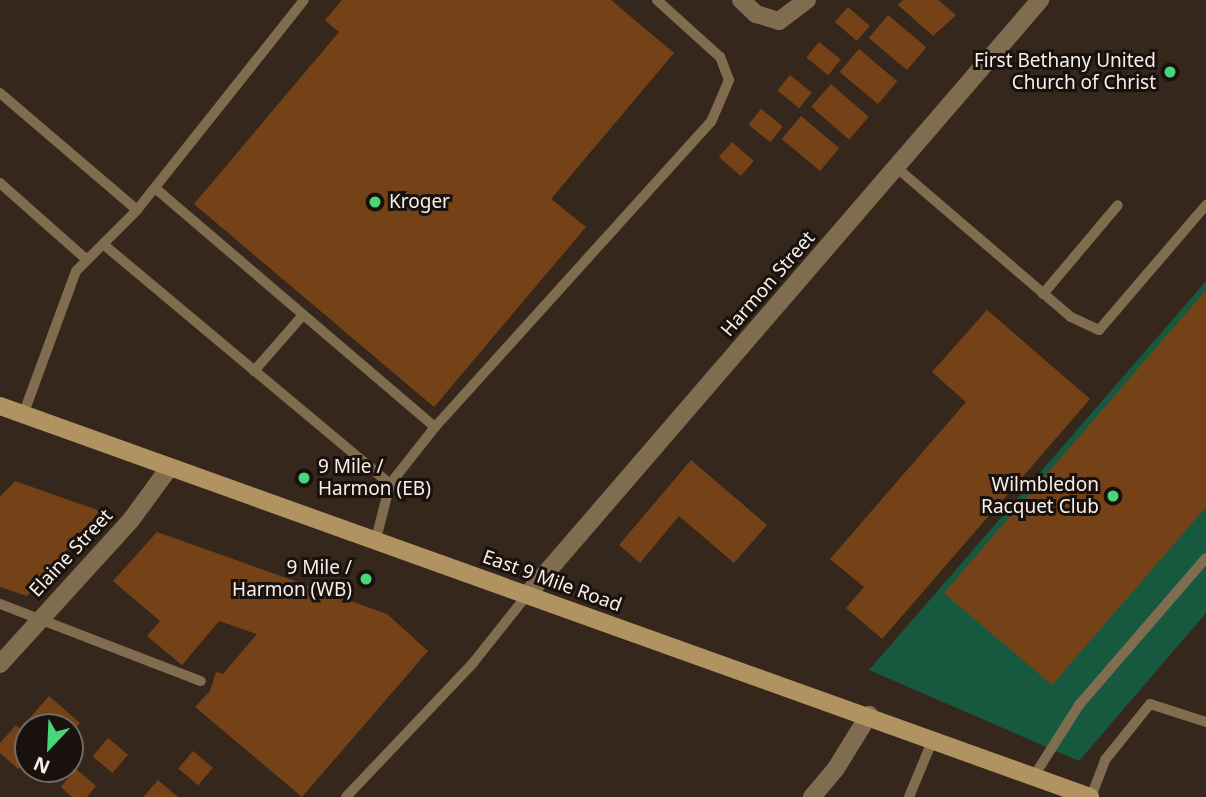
<!DOCTYPE html>
<html>
<head>
<meta charset="utf-8">
<style>
  body { margin:0 }
  #map { position:relative; width:1206px; height:797px; overflow:hidden; background:#36271c; font-family:"Noto Sans",sans-serif }
  div>[style] { position:absolute }
  .green>* { inset:0; background:#17593f }
  .building>* { inset:0; background:#754218; transform-origin:0 0 }
  .lane>* { height:10px; margin:-5px; padding:0 5px; transform-origin:5px; border-radius:5px; background:#806d4f }
  .street>* { height:18px; margin:-9px; padding:0 9px; transform-origin:9px; border-radius:9px; background:#806d4f }
  .secondary>* { height:18px; margin:-9px; padding:0 9px; transform-origin:9px; border-radius:9px; background:#b19261 }
  .dots>* { width:19px; height:19px; translate:-50% -50%; box-sizing:border-box; border:4px solid #18110d; border-radius:50% }
  span { translate:-50% -50%; white-space:nowrap; text-align:center; line-height:1.15; -webkit-text-stroke:6px #18110d; paint-order:stroke }
  .poi-label { font-size:19px; color:#f9efe8 }
  .right { translate:-100% -50%; text-align:right }
  .left { translate:0 -50%; text-align:left }
  .street-label { font-size:19px; color:#f9efe8 }
  .north { position:absolute; left:14px; top:713px; width:70px; height:70px; box-sizing:border-box; background:#18110d; border:2px solid #726a65; border-radius:50%; rotate:203deg; font-size:19px; font-weight:700; line-height:28px; text-align:center; color:#f9efe8 }
  .north::after { content:''; display:block; margin:auto; width:24px; height:32px; background:#48d778; clip-path:polygon(50% 0,100% 100%,50% 72%,0 100%) }
</style>
</head>
<body>
<div id="map">
  <div class="green">
    <div style="clip-path:polygon(1206px 281px,1206px 613px,1079px 761px,869px 670px)"></div>
  </div>
  <div class="building">
    <div style="clip-path:polygon(342px 0,611px 0,674px 53px,551px 199px,586px 227px,434px 407px,194px 204px,339px 32px,325px 20px)"></div>
    <div style="clip-path:polygon(903px 0,938px 0,956px 15px,933px 36px,898px 5px)"></div>
    <div style="left:848px;top:7px;width:29px;height:20px;rotate:41deg"></div>
    <div style="left:888px;top:15px;width:50px;height:30px;rotate:40deg"></div>
    <div style="left:819px;top:42px;width:28px;height:20px;rotate:39deg"></div>
    <div style="left:859px;top:49px;width:50px;height:30px;rotate:40deg"></div>
    <div style="left:790px;top:75px;width:28px;height:20px;rotate:39deg"></div>
    <div style="left:831px;top:84px;width:50px;height:30px;rotate:41deg"></div>
    <div style="left:761px;top:109px;width:28px;height:20px;rotate:39deg"></div>
    <div style="left:801px;top:116px;width:50px;height:30px;rotate:40deg"></div>
    <div style="left:732px;top:142px;width:29px;height:20px;rotate:41deg"></div>
    <div style="clip-path:polygon(1206px 290px,1206px 507px,1052px 685px,944px 593px)"></div>
    <div style="clip-path:polygon(987px 310px,1090px 399px,882px 639px,846px 608px,864px 587px,830px 559px,966px 402px,932px 372px)"></div>
    <div style="clip-path:polygon(691px 460px,767px 525px,734px 563px,679px 516px,640px 563px,619px 545px)"></div>
    <div style="clip-path:polygon(15px 481px,100px 511px,27px 596px,0 587px,0 497px)"></div>
    <div style="clip-path:polygon(157px 532px,387px 614px,428px 651px,302px 797px,195px 707px,210px 691px,216px 672px,223px 674px,257px 634px,219px 621px,182px 665px,147px 636px,160px 621px,113px 581px)"></div>
    <div style="clip-path:polygon(49px 696px,80px 723px,70px 735px,70px 727px,36px 727px,28px 720px)"></div>
    <div style="clip-path:polygon(16px 725px,28px 736px,28px 758px,18px 769px,0 753px,0 743px)"></div>
    <div style="left:108px;top:738px;width:26px;height:24px;rotate:40deg"></div>
    <div style="left:193px;top:751px;width:26px;height:23px;rotate:40deg"></div>
    <div style="clip-path:polygon(76px 769px,96px 786px,87px 797px,72px 797px,61px 787px)"></div>
    <div style="clip-path:polygon(158px 780px,178px 797px,143px 797px)"></div>
  </div>
  <div class="lane">
    <div style="left:0;top:93px;width:180px;rotate:40.5deg"></div>
    <div style="left:897px;top:168px;width:229px;rotate:40.6deg"></div>
    <div style="left:1071px;top:317px;width:31px;rotate:25deg"></div>
    <div style="left:1099px;top:330px;width:165px;rotate:-49.4deg"></div>
    <div style="left:0;top:183px;width:116px;rotate:41.5deg"></div>
    <div style="left:155px;top:188px;width:368px;rotate:40.5deg"></div>
    <div style="left:103px;top:244px;width:374px;rotate:39.9deg"></div>
    <div style="left:390px;top:484px;width:57px;rotate:104.3deg"></div>
    <div style="left:1043px;top:294px;width:116px;rotate:-49.9deg"></div>
    <div style="left:254px;top:371px;width:74px;rotate:-48.8deg"></div>
    <div style="left:23px;top:415px;width:153px;rotate:-69.8deg"></div>
    <div style="left:76px;top:271px;width:86px;rotate:-45deg"></div>
    <div style="left:137px;top:210px;width:268px;rotate:-51.5deg"></div>
    <div style="left:390px;top:484px;width:73px;rotate:-51.7deg"></div>
    <div style="left:435px;top:427px;width:411px;rotate:-47.9deg"></div>
    <div style="left:711px;top:122px;width:46px;rotate:-66.8deg"></div>
    <div style="left:729px;top:80px;width:25px;rotate:-111deg"></div>
    <div style="left:720px;top:57px;width:85px;rotate:-137.9deg"></div>
    <div style="left:0;top:604px;width:215px;rotate:21deg"></div>
    <div style="left:1034px;top:776px;width:84px;rotate:-57.6deg"></div>
    <div style="left:1079px;top:705px;width:194px;rotate:-49.2deg"></div>
    <div style="left:346px;top:797px;width:185px;rotate:-46.5deg"></div>
    <div style="left:473px;top:663px;width:87px;rotate:-51.5deg"></div>
    <div style="left:909px;top:797px;width:63px;rotate:-67.5deg"></div>
    <div style="left:1091px;top:797px;width:40px;rotate:-69deg"></div>
    <div style="left:1105px;top:760px;width:72px;rotate:-51.2deg"></div>
    <div style="left:1150px;top:704px;width:59px;rotate:17.8deg"></div>
  </div>
  <div class="street">
    <div style="left:741px;top:0;width:21px;rotate:43deg"></div>
    <div style="left:756px;top:14px;width:24px;rotate:17deg"></div>
    <div style="left:779px;top:21px;width:35px;rotate:-37deg"></div>
    <div style="left:527px;top:595px;width:786px;rotate:-49.23deg"></div>
    <div style="left:0;top:664px;width:195px;rotate:-47.7deg"></div>
    <div style="left:131px;top:520px;width:64px;rotate:-53.8deg"></div>
    <div style="left:812px;top:797px;width:35px;rotate:-50deg"></div>
    <div style="left:835px;top:770px;width:65px;rotate:-58.3deg"></div>
  </div>
  <div class="secondary">
    <div style="left:0;top:406px;width:1158px;rotate:19.73deg"></div>
  </div>
  <div class="dots">
    <div style="left:1170px;top:72px;background:#48d778"></div>
    <div style="left:375px;top:202px;background:#48d778"></div>
    <div style="left:304px;top:478px;background:#48d778"></div>
    <div style="left:1113px;top:496px;background:#48d778"></div>
    <div style="left:366px;top:579px;background:#48d778"></div>
  </div>
  <div class="poi-label">
    <span class="right" style="left:1156px;top:72px">First Bethany United<br>Church of Christ</span>
    <span class="left" style="left:389px;top:202px">Kroger</span>
    <span class="left" style="left:318px;top:478px">9 Mile /<br>Harmon (EB)</span>
    <span class="right" style="left:1099px;top:496px">Wilmbledon<br>Racquet Club</span>
    <span class="right" style="left:352px;top:579px">9 Mile /<br>Harmon (WB)</span>
  </div>
  <div class="street-label">
    <span style="left:768px;top:284px;rotate:-49deg">Harmon Street</span>
    <span style="left:71px;top:553px;rotate:-47deg">Elaine Street</span>
    <span style="left:552px;top:581px;rotate:20deg">East 9 Mile Road</span>
  </div>
  <div class="north">N</div>
</div>
</body>
</html>
